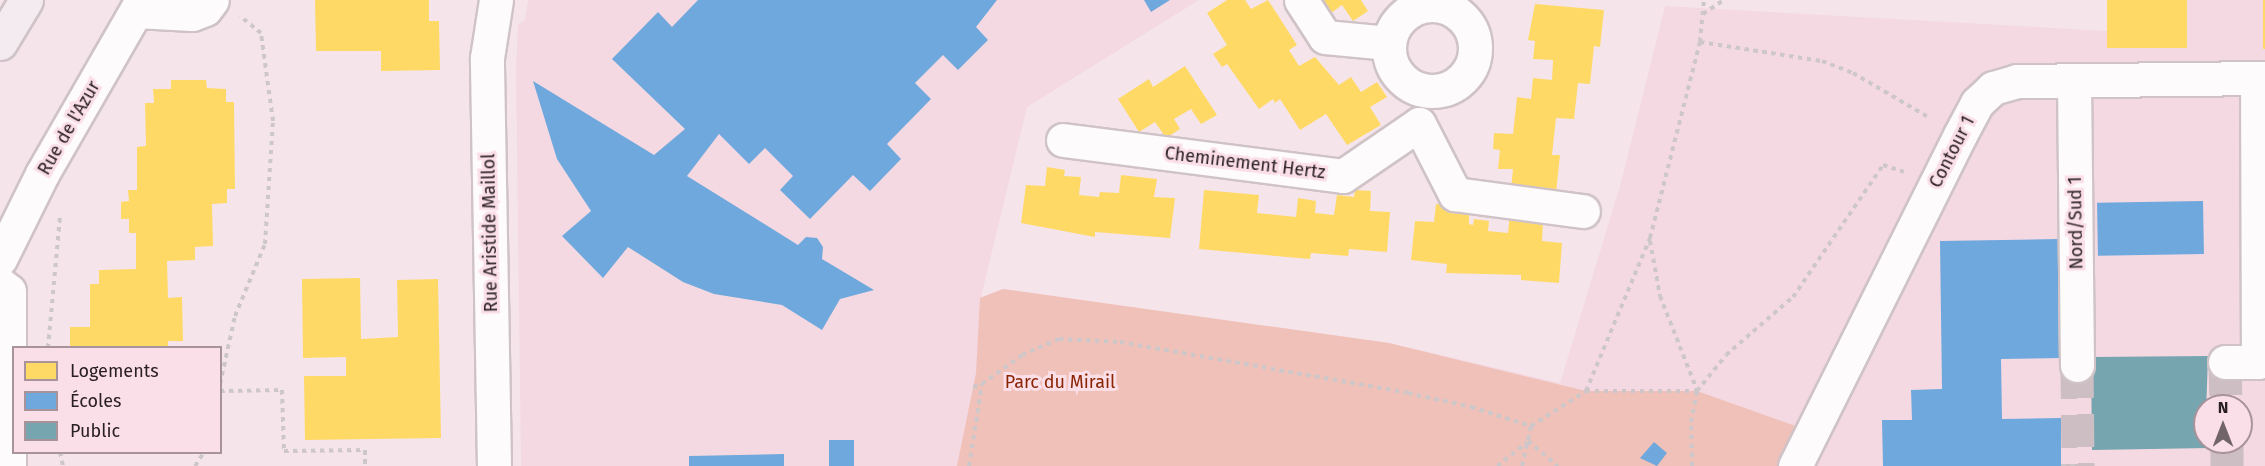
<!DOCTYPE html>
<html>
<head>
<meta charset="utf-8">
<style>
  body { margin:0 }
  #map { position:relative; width:2265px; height:466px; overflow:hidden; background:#f5e5ea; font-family:"Fira Sans",sans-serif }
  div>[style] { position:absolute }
  .built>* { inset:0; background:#f4d9e2 }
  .green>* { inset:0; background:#f0c1b8 }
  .homes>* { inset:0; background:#ffd966; transform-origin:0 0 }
  .schools>* { inset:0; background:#6fa8dc; transform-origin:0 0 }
  .public>* { inset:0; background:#76a5af }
  .minor-tunnel>* { height:33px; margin-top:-16.5px; transform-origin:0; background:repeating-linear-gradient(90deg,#ccbec2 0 33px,transparent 0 49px) }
  .path>* { height:4px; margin-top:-2px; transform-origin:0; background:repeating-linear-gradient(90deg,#cec7ca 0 4.5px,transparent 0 9px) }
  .roads { filter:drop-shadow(2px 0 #cfc3c7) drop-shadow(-2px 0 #cfc3c7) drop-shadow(0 2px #cfc3c7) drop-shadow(0 -2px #cfc3c7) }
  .minor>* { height:33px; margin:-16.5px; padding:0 16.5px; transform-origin:16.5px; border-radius:16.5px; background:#fefbfc }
  .minor>.ring { margin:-16.5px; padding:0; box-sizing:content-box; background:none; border:33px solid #fefbfc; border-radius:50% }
  .major>* { height:33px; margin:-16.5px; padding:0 16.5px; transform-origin:16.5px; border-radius:16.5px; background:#f4ebf1 }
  span { translate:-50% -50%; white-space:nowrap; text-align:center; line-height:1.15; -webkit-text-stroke:6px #fbdfe8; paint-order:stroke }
  .street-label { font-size:18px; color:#2a2023 }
  .park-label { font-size:18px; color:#8a2504 }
  .legend { position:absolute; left:12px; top:346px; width:210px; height:108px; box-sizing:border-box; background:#fbdfe8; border:2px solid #a79399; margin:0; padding:8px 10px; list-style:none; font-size:18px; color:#2a2023 }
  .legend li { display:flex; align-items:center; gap:12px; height:30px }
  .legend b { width:30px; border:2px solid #a79399 }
  .north { position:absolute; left:2193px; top:394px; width:60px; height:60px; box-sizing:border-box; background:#fbdfe8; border:2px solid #a79399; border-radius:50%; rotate:0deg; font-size:16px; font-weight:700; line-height:24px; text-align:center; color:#2a2023 }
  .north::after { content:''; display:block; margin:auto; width:21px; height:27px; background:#716569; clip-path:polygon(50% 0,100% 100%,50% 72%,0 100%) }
</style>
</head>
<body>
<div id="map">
  <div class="built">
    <div style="clip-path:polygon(evenodd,528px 0,1199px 0,1027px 107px,981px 297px,1003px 289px,1389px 343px,1560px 383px,1620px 186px,1665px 6px,2107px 31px,2107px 0,2265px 0,2265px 466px,521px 466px,516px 70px,518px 25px,525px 20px,528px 0,2205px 406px,2241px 406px,2241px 442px,2205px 442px,2205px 406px)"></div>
  </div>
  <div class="green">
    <div style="clip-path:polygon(1003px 289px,1389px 343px,1586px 391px,1697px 391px,1801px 428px,1795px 466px,957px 466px,976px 373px,980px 298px)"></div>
  </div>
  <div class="homes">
    <div style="clip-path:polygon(315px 0,429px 0,429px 21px,439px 21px,440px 70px,381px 71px,381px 51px,316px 51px)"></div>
    <div style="clip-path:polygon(1227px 0,1245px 0,1251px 9px,1268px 0,1297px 45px,1289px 50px,1299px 66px,1315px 57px,1339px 85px,1351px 77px,1361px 92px,1377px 82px,1387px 97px,1370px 107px,1381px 125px,1347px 145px,1326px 114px,1300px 130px,1280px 99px,1275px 103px,1273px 99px,1259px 109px,1227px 64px,1222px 67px,1213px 54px,1227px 45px,1207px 13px)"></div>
    <div style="clip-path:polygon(1316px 0,1361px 0,1368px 11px,1353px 21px,1342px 5px,1327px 16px)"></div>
    <div style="left:2107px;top:0;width:80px;height:48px"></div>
    <div style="left:2263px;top:0;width:2px;height:49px"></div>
    <div style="clip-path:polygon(1535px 4px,1604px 10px,1600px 47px,1594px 46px,1590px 84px,1578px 83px,1574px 119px,1556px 118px,1552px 155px,1560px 155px,1556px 193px,1511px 188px,1513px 169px,1498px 169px,1500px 150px,1493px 149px,1494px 133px,1513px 134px,1517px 97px,1531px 99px,1533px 78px,1552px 80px,1553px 60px,1533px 59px,1535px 41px,1528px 40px)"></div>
    <div style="clip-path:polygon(1185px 66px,1217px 115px,1201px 124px,1191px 109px,1174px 119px,1180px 129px,1166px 138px,1155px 122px,1139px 132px,1118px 99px,1149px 79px,1153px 87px)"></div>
    <div style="clip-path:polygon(171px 80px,206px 80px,207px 88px,226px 89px,226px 102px,234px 102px,235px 189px,227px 189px,227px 203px,212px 204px,213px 246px,195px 247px,195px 260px,167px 261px,168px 298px,182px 297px,183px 341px,168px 341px,168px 348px,70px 348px,70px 327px,90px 327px,90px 284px,99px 284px,99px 270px,136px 269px,136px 233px,129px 233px,129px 219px,121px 219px,121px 202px,129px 201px,128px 190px,137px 190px,137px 147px,146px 146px,145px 103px,154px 103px,153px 89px,171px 89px)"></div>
    <div style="clip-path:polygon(1047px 167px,1065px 170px,1064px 176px,1081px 177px,1079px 195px,1099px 197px,1100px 192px,1119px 193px,1121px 175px,1157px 179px,1154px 197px,1175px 198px,1170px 238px,1095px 232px,1095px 237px,1021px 223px,1026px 185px,1045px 186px)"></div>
    <div style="clip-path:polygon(1204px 190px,1259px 195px,1257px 213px,1296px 217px,1298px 198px,1316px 201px,1315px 213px,1334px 215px,1337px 195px,1354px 197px,1355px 190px,1371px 191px,1370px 211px,1390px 212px,1387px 252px,1349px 249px,1348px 256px,1311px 253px,1310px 259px,1199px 249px)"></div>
    <div style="clip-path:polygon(1436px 204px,1453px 205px,1452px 213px,1469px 215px,1469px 224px,1473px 225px,1474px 219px,1489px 221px,1488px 231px,1508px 233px,1510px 213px,1543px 222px,1542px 241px,1562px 243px,1559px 283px,1521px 280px,1521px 275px,1446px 273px,1447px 264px,1411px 260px,1415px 221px,1434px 222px)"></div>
    <div style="clip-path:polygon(360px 278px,361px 339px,398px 337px,397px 280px,438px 279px,441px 438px,305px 440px,304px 376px,346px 376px,346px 357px,303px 358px,302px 279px)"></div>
  </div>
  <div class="schools">
    <div style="clip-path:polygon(698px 0,997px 0,976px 27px,988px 40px,958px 70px,943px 55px,915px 83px,931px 99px,887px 144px,901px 159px,870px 191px,853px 175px,810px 219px,780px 190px,793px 176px,765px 148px,749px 164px,719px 134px,687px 176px,798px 245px,806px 237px,817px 238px,823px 247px,822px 259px,874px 290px,840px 299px,822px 330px,782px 305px,714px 294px,683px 282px,628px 247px,603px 278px,562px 236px,591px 211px,557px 159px,533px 81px,654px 155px,685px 129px,612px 59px,658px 12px,672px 27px)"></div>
    <div style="clip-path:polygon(1144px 0,1170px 0,1151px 12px)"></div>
    <div style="left:2203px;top:201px;width:53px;height:106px;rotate:89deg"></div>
    <div style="clip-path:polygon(2059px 239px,2061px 358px,2001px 359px,2002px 419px,2061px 418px,2061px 466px,1883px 466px,1882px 420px,1912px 420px,1911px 390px,1942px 389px,1940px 241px)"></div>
    <div style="left:829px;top:440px;width:25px;height:26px"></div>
    <div style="clip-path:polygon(1654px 442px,1667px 453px,1657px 466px,1640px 458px)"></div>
    <div style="clip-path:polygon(784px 454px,784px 466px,689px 466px,689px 456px)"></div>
  </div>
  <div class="public">
    <div style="clip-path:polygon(2208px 356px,2205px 442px,2209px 442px,2209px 448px,2092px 450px,2091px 357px)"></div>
  </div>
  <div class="minor-tunnel">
    <div style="left:2225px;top:362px;width:44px;rotate:88.7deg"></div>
    <div style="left:2077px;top:365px;width:101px;rotate:89.4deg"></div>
    <div style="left:2227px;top:442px;width:24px;rotate:90deg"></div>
  </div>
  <div class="path">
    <div style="left:1703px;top:14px;width:25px;rotate:-34deg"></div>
    <div style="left:1700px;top:42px;width:123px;rotate:8.9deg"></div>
    <div style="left:1822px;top:61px;width:33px;rotate:21deg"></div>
    <div style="left:1853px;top:73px;width:89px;rotate:30.3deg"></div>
    <div style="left:1650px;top:241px;width:56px;rotate:79.7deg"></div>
    <div style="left:1660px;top:296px;width:101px;rotate:68.5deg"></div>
    <div style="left:48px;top:348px;width:132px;rotate:-84.8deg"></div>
    <div style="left:220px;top:384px;width:70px;rotate:-77.6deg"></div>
    <div style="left:235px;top:316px;width:78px;rotate:-67.4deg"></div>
    <div style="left:265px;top:244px;width:123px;rotate:-86.3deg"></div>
    <div style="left:273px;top:121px;width:89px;rotate:-97.8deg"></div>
    <div style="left:261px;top:33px;width:27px;rotate:-141deg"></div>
    <div style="left:973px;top:387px;width:9px;rotate:-18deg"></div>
    <div style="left:982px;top:384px;width:49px;rotate:-35.9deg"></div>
    <div style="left:1022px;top:355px;width:40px;rotate:-23.4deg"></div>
    <div style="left:1059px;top:339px;width:61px;rotate:2.8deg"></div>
    <div style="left:1120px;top:342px;width:292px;rotate:10deg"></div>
    <div style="left:1408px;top:393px;width:65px;rotate:12.5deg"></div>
    <div style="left:1471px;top:407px;width:63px;rotate:17.6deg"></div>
    <div style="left:220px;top:391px;width:62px;rotate:-0.9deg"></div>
    <div style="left:282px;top:390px;width:61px;rotate:88.1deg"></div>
    <div style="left:284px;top:451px;width:81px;rotate:-0.7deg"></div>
    <div style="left:365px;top:450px;width:16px;rotate:90deg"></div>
    <div style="left:1586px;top:391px;width:166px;rotate:-67.3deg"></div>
    <div style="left:1650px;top:238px;width:202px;rotate:-75.7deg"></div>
    <div style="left:1700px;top:42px;width:42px;rotate:-84.6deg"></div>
    <div style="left:1528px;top:441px;width:39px;rotate:40deg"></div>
    <div style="left:60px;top:452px;width:14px;rotate:78deg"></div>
    <div style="left:195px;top:466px;width:17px;rotate:-57deg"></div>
    <div style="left:969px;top:466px;width:83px;rotate:-81deg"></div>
    <div style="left:1497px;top:466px;width:39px;rotate:-38deg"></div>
    <div style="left:1522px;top:466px;width:41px;rotate:-77.3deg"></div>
    <div style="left:1531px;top:426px;width:65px;rotate:-32.5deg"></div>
    <div style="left:1586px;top:391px;width:111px"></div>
    <div style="left:1692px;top:466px;width:44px;rotate:-91.3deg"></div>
    <div style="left:1691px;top:422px;width:32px;rotate:-79deg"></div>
    <div style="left:1697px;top:391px;width:46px;rotate:-51.1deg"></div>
    <div style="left:1726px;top:355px;width:89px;rotate:-40.9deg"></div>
    <div style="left:1793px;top:297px;width:160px;rotate:-55.7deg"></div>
    <div style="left:1883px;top:165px;width:22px;rotate:18deg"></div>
    <div style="left:2061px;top:466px;width:17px"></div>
  </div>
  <div class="roads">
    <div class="minor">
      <div style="left:1301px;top:0;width:44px;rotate:57deg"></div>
      <div style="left:1325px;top:37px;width:64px;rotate:5.4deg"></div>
      <div class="ring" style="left:1389px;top:5px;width:53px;height:53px"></div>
      <div style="left:136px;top:11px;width:56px;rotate:3.1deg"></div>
      <div style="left:192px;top:14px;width:14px;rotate:-21deg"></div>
      <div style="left:205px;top:9px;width:11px;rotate:-52deg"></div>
      <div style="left:2074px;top:80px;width:285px;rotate:89.4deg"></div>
      <div style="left:1063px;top:140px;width:282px;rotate:7.3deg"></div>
      <div style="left:1343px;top:176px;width:92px;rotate:-34.4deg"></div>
      <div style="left:1419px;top:124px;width:79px;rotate:62.8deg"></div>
      <div style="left:1455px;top:194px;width:129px;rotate:7.6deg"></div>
      <div style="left:0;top:259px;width:95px;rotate:-63.7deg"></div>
      <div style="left:42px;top:174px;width:201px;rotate:-60.1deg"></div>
      <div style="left:0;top:284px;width:11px;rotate:38deg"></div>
      <div style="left:9px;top:291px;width:175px;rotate:90deg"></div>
      <div style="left:2225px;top:362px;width:33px"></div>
      <div style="left:2258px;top:362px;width:284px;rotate:-90.2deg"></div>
      <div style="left:494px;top:466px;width:408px;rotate:-91deg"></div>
      <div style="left:487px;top:58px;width:59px;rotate:-81.2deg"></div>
      <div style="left:1795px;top:466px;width:370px;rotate:-63.5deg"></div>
      <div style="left:1960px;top:135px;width:36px;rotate:-62deg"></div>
      <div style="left:1977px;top:103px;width:22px;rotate:-43deg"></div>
      <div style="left:1993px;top:88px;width:25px;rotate:-16deg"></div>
      <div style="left:2017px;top:81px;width:248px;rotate:-0.7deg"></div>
    </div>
    <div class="major">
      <div style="left:0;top:43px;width:50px;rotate:-58.8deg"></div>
    </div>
  </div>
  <div class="street-label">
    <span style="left:69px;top:128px;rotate:-60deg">Rue de l'Azur</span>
    <span style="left:1952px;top:152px;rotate:-63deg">Contour 1</span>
    <span style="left:1245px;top:163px;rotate:7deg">Cheminement Hertz</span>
    <span style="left:2076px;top:223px;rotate:-91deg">Nord/Sud 1</span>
    <span style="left:490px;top:233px;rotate:-91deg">Rue Aristide Maillol</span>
  </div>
  <div class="park-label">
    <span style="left:1060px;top:382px">Parc du Mirail</span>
  </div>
  <ul class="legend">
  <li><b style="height:16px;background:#ffd966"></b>Logements</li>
  <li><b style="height:16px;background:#6fa8dc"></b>Écoles</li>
  <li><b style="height:16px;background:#76a5af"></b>Public</li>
  </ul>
  <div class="north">N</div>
</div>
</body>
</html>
